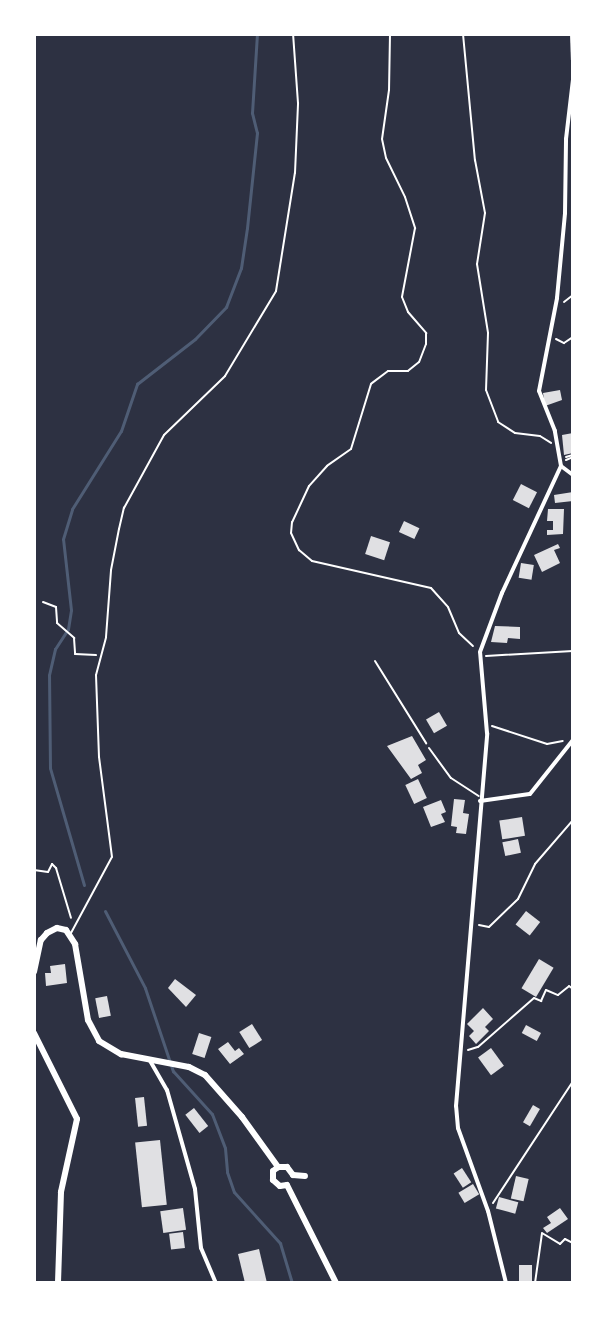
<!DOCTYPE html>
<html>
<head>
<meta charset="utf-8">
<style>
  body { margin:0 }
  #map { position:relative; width:607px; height:1317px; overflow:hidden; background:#2d3142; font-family:"Noto Sans",sans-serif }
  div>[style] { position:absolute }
  .stream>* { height:3px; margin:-1.5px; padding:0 1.5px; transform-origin:1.5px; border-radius:1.5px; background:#4f5d75 }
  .building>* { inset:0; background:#e0e0e3; transform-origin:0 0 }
  .path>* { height:2px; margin:-1px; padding:0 1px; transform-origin:1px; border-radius:1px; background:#fff }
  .service>* { height:2px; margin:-1px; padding:0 1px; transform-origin:1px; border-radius:1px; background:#fff }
  .minor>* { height:4px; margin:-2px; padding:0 2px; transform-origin:2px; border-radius:2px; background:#fff }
  .secondary>* { height:6px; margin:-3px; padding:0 3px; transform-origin:3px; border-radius:3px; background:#fff }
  span { translate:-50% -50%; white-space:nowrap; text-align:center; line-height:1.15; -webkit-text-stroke:6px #fff; paint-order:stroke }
  .frame { position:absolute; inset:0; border:36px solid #fff; pointer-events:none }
</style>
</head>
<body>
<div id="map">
  <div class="stream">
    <div style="left:84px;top:885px;width:122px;rotate:-106.2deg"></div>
    <div style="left:50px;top:768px;width:93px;rotate:-90.6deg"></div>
    <div style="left:49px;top:675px;width:27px;rotate:-77deg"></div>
    <div style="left:55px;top:649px;width:24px;rotate:-57deg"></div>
    <div style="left:68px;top:629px;width:19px;rotate:-81deg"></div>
    <div style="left:71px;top:610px;width:71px;rotate:-96.4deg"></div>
    <div style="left:63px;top:539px;width:31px;rotate:-73deg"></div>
    <div style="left:72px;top:509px;width:92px;rotate:-57.9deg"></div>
    <div style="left:121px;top:431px;width:50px;rotate:-71.2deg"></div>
    <div style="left:137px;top:384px;width:73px;rotate:-37.8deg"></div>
    <div style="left:195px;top:339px;width:45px;rotate:-45.9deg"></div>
    <div style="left:226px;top:307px;width:42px;rotate:-69deg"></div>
    <div style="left:241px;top:268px;width:40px;rotate:-81.5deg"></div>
    <div style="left:247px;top:228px;width:96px;rotate:-84deg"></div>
    <div style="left:257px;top:133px;width:21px;rotate:-104deg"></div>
    <div style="left:252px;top:113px;width:79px;rotate:-86.4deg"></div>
    <div style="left:105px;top:911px;width:87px;rotate:62.5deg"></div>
    <div style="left:145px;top:988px;width:88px;rotate:71.4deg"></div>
    <div style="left:173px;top:1071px;width:58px;rotate:47.8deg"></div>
    <div style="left:212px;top:1114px;width:36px;rotate:69deg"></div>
    <div style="left:225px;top:1148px;width:24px;rotate:85deg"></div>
    <div style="left:227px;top:1172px;width:21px;rotate:71deg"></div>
    <div style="left:234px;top:1192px;width:69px;rotate:48deg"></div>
    <div style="left:280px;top:1243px;width:42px;rotate:73.3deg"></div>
  </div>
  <div class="building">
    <div style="clip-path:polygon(560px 390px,562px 400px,545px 406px,543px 393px)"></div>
    <div style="clip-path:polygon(573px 433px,573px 453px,564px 455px,562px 435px)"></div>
    <div style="left:521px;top:484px;width:18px;height:18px;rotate:27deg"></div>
    <div style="clip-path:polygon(573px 492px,573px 501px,555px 503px,554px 495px)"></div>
    <div style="clip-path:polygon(548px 509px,564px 509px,563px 534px,547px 535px,547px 530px,553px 530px,553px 521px,547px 521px)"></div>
    <div style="left:404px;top:521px;width:17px;height:12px;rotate:25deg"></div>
    <div style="left:371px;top:536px;width:20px;height:19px;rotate:18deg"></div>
    <div style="clip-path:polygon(558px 544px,560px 548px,554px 550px,560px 563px,542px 572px,534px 555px)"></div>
    <div style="left:521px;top:563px;width:13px;height:15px;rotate:9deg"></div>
    <div style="clip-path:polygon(495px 626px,520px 627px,520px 639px,508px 638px,507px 643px,491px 642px)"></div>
    <div style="left:439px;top:712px;width:16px;height:15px;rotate:60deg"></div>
    <div style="clip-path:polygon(412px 736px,426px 760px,418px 765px,422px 773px,411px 779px,387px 746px)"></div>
    <div style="left:418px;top:779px;width:21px;height:14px;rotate:65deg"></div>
    <div style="clip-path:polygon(454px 799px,465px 800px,463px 813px,469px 814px,466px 834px,456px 833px,457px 827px,451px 826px)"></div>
    <div style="clip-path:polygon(441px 800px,446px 812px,441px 814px,445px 822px,431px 827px,423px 807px)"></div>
    <div style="left:522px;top:817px;width:19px;height:23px;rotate:81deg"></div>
    <div style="left:518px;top:839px;width:14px;height:16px;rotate:78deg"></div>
    <div style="left:526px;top:911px;width:18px;height:17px;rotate:38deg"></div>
    <div style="left:539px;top:959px;width:17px;height:34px;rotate:31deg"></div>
    <div style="clip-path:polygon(65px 964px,67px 983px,46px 986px,45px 973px,51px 973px,50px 966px)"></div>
    <div style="clip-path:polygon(175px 979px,196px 995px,186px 1007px,168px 988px)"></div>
    <div style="left:107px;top:996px;width:20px;height:12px;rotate:79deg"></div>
    <div style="clip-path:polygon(483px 1008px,493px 1019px,485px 1027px,489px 1031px,476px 1044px,469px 1036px,474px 1031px,467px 1024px)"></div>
    <div style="left:252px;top:1024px;width:19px;height:15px;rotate:58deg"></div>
    <div style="left:526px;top:1025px;width:17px;height:9px;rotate:28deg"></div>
    <div style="left:199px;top:1033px;width:13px;height:22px;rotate:18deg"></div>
    <div style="clip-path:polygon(228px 1042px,235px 1051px,239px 1048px,244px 1054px,230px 1064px,218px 1049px)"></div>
    <div style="left:491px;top:1048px;width:22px;height:16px;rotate:54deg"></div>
    <div style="left:144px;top:1097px;width:29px;height:9px;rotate:84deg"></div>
    <div style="left:533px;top:1105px;width:8px;height:20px;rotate:30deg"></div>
    <div style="left:194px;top:1108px;width:23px;height:11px;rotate:52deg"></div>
    <div style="left:160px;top:1140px;width:65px;height:25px;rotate:84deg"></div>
    <div style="left:462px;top:1168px;width:17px;height:10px;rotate:57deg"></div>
    <div style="left:516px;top:1176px;width:13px;height:23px;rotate:13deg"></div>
    <div style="left:473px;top:1184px;width:12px;height:17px;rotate:59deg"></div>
    <div style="left:499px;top:1197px;width:20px;height:12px;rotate:15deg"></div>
    <div style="left:183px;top:1208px;width:22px;height:23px;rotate:82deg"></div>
    <div style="clip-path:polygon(560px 1208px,568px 1219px,547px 1233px,543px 1228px,551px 1223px,547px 1217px)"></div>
    <div style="left:183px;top:1232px;width:16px;height:14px;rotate:83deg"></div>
    <div style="clip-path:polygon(259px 1249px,267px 1283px,245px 1283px,238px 1254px)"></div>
    <div style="left:519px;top:1265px;width:13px;height:18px"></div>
  </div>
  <div class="path">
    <div style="left:390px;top:34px;width:56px;rotate:91deg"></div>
    <div style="left:389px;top:90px;width:49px;rotate:98.1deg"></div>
    <div style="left:382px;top:139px;width:19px;rotate:78deg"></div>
    <div style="left:386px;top:158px;width:43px;rotate:64deg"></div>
    <div style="left:405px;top:197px;width:33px;rotate:72deg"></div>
    <div style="left:415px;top:228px;width:70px;rotate:100.7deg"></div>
    <div style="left:402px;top:297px;width:16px;rotate:68deg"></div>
    <div style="left:408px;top:312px;width:28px;rotate:49deg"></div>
    <div style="left:426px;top:333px;width:11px;rotate:90deg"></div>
    <div style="left:426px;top:344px;width:19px;rotate:111deg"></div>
    <div style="left:419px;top:362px;width:14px;rotate:141deg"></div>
    <div style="left:408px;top:371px;width:20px;rotate:180deg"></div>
    <div style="left:388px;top:371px;width:21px;rotate:143deg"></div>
    <div style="left:371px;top:384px;width:68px;rotate:107.1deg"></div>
    <div style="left:351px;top:449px;width:29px;rotate:145deg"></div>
    <div style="left:327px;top:466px;width:27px;rotate:132deg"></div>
    <div style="left:309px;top:486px;width:40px;rotate:115deg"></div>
    <div style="left:292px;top:522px;width:11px;rotate:95deg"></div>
    <div style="left:291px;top:533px;width:19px;rotate:65deg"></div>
    <div style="left:299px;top:550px;width:17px;rotate:40deg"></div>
    <div style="left:312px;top:561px;width:122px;rotate:12.8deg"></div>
    <div style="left:431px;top:588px;width:25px;rotate:48deg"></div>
    <div style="left:448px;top:607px;width:28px;rotate:67deg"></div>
    <div style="left:459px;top:633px;width:19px;rotate:43deg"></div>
    <div style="left:463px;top:34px;width:127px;rotate:84.6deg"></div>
    <div style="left:475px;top:160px;width:54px;rotate:79.3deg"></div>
    <div style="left:485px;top:213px;width:52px;rotate:98.9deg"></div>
    <div style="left:477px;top:264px;width:70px;rotate:80.9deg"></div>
    <div style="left:488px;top:333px;width:57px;rotate:92deg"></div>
    <div style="left:486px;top:390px;width:34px;rotate:69deg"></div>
    <div style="left:498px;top:422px;width:20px;rotate:33deg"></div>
    <div style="left:515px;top:433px;width:25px;rotate:7deg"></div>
    <div style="left:540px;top:436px;width:13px;rotate:32deg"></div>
    <div style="left:564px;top:302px;width:11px;rotate:-38deg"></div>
    <div style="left:556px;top:339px;width:9px;rotate:27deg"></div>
    <div style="left:564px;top:343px;width:11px;rotate:-34deg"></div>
    <div style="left:566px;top:457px;width:7px;rotate:-16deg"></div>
    <div style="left:566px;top:460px;width:8px;rotate:-23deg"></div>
    <div style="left:43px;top:602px;width:14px;rotate:21deg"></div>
    <div style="left:56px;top:607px;width:16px;rotate:86deg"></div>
    <div style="left:57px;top:623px;width:23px;rotate:41deg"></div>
    <div style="left:74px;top:638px;width:16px;rotate:86deg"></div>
    <div style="left:75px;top:654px;width:21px;rotate:3deg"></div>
    <div style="left:486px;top:656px;width:87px;rotate:-3.3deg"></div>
    <div style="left:375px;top:661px;width:97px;rotate:58.1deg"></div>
    <div style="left:492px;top:726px;width:58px;rotate:18.1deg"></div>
    <div style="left:547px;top:744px;width:16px;rotate:-11deg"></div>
    <div style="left:34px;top:870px;width:14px;rotate:8deg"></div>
    <div style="left:48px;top:872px;width:9px;rotate:-63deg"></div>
    <div style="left:52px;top:864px;width:6px;rotate:45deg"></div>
    <div style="left:56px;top:868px;width:52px;rotate:73.3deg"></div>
    <div style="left:479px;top:925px;width:10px;rotate:11deg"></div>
    <div style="left:489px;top:927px;width:40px;rotate:-44deg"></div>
    <div style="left:518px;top:899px;width:39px;rotate:-64deg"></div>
    <div style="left:535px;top:864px;width:58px;rotate:-49.2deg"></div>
    <div style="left:468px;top:1050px;width:10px;rotate:-17deg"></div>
    <div style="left:478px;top:1047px;width:74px;rotate:-41.2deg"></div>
    <div style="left:534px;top:998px;width:8px;rotate:23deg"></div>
    <div style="left:541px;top:1001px;width:12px;rotate:-66deg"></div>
    <div style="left:546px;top:990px;width:13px;rotate:23deg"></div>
    <div style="left:558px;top:995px;width:14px;rotate:-39deg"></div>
    <div style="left:569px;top:986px;width:5px;rotate:37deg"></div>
    <div style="left:493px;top:1203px;width:146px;rotate:-56.7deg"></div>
    <div style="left:535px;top:1283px;width:50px;rotate:-82deg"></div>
    <div style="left:542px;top:1233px;width:21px;rotate:31deg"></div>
    <div style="left:560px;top:1244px;width:7px;rotate:-45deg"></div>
    <div style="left:565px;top:1239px;width:9px;rotate:27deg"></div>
  </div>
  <div class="service">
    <div style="left:429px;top:748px;width:37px;rotate:54deg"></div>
    <div style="left:451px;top:778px;width:33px;rotate:33deg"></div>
    <div style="left:71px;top:933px;width:86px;rotate:-61.7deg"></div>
    <div style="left:112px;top:857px;width:101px;rotate:-97.4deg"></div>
    <div style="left:99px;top:757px;width:82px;rotate:-92.1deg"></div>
    <div style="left:96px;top:675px;width:39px;rotate:-75deg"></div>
    <div style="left:106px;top:637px;width:67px;rotate:-85.7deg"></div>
    <div style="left:111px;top:570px;width:42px;rotate:-79deg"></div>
    <div style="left:119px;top:529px;width:22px;rotate:-77deg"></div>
    <div style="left:124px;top:508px;width:83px;rotate:-61.3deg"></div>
    <div style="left:164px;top:435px;width:85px;rotate:-44deg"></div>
    <div style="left:225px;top:376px;width:99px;rotate:-59deg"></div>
    <div style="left:276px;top:291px;width:120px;rotate:-80.9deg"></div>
    <div style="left:295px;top:173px;width:70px;rotate:-87.5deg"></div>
    <div style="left:298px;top:103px;width:69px;rotate:-94.1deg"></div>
  </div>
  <div class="minor">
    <div style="left:572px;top:34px;width:26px;rotate:88deg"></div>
    <div style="left:561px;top:466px;width:15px;rotate:37deg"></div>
    <div style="left:480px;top:801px;width:50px;rotate:-8deg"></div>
    <div style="left:530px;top:794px;width:69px;rotate:-51.5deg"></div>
    <div style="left:149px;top:1059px;width:36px;rotate:60deg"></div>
    <div style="left:167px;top:1090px;width:103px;rotate:74.2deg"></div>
    <div style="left:195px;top:1189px;width:59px;rotate:84.2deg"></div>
    <div style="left:201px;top:1248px;width:38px;rotate:67deg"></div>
    <div style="left:506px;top:1283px;width:74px;rotate:-104deg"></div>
    <div style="left:488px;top:1211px;width:88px;rotate:-109.9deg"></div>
    <div style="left:458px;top:1128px;width:22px;rotate:-95deg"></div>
    <div style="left:456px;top:1106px;width:374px;rotate:-85.2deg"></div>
    <div style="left:487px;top:733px;width:81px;rotate:-94.9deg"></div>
    <div style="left:480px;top:652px;width:63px;rotate:-69.6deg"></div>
    <div style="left:502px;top:593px;width:140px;rotate:-65.1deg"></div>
    <div style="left:561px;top:466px;width:36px;rotate:-100deg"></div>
    <div style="left:555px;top:431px;width:43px;rotate:-111.8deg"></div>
    <div style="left:539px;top:391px;width:95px;rotate:-79deg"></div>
    <div style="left:557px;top:298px;width:85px;rotate:-84.6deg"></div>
    <div style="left:565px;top:213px;width:74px;rotate:-89.2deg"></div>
    <div style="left:566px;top:139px;width:60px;rotate:-83.3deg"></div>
  </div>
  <div class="secondary">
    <div style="left:34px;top:972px;width:33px;rotate:-78deg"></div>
    <div style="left:41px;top:940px;width:9px;rotate:-49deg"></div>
    <div style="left:47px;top:933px;width:11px;rotate:-27deg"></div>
    <div style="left:57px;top:928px;width:9px;rotate:13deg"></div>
    <div style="left:66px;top:930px;width:17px;rotate:57deg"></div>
    <div style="left:75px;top:944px;width:77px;rotate:80.3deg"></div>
    <div style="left:88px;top:1020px;width:24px;rotate:62deg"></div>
    <div style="left:99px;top:1041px;width:26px;rotate:31deg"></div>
    <div style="left:121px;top:1054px;width:69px;rotate:10.8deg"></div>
    <div style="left:189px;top:1067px;width:18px;rotate:27deg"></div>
    <div style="left:205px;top:1075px;width:56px;rotate:48.6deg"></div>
    <div style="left:242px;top:1117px;width:62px;rotate:54.2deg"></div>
    <div style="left:34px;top:1033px;width:96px;rotate:63.4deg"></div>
    <div style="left:77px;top:1119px;width:75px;rotate:102.4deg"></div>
    <div style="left:61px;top:1192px;width:91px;rotate:91.9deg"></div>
    <div style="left:278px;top:1167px;width:6px;rotate:141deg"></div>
    <div style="left:273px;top:1171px;width:9px;rotate:90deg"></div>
    <div style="left:273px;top:1180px;width:9px;rotate:41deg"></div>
    <div style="left:280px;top:1186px;width:7px;rotate:-8deg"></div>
    <div style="left:278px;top:1167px;width:9px"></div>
    <div style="left:287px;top:1167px;width:10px;rotate:53deg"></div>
    <div style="left:293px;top:1175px;width:12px;rotate:5deg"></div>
    <div style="left:287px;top:1185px;width:110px;rotate:63.4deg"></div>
  </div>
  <div class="frame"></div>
</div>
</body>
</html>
